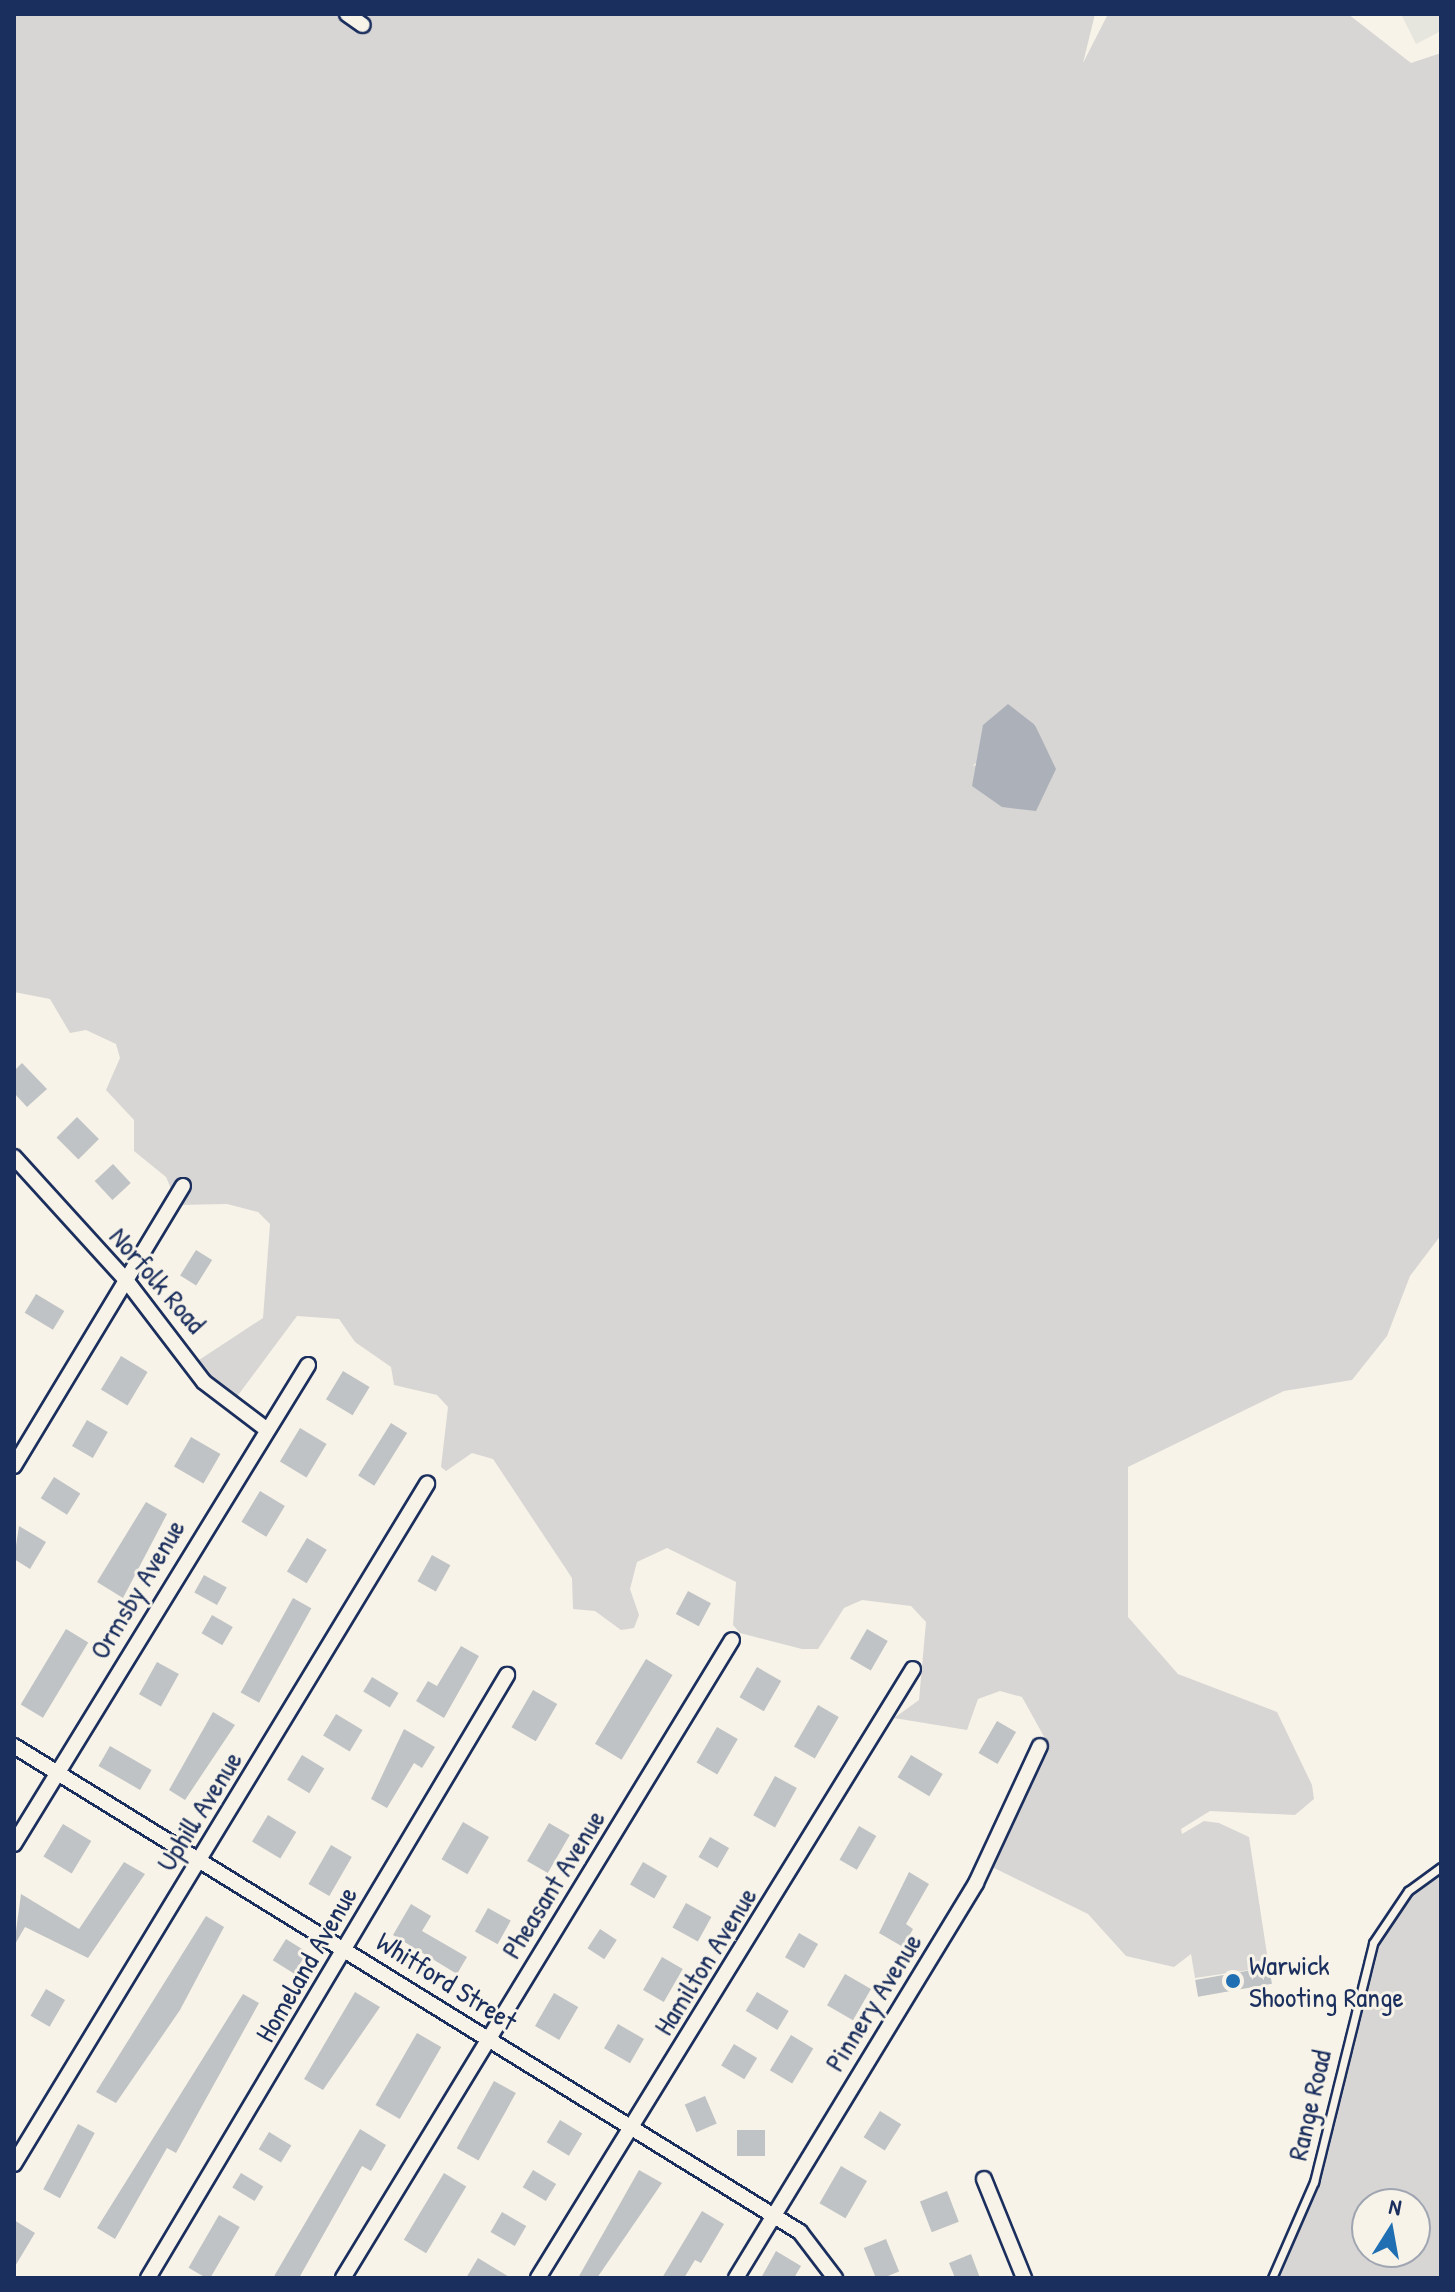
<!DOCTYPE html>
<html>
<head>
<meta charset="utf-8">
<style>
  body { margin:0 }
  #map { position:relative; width:1455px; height:2292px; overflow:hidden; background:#f7f3e8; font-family:"Patrick Hand",sans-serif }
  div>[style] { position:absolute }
  .built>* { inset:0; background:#e6e5de }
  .green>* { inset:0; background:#d7d6d4 }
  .water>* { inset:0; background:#acb0b9 }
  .building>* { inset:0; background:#c0c3c5; transform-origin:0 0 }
  .roads { filter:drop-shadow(2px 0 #1b2f5e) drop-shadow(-2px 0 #1b2f5e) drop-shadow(0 2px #1b2f5e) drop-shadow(0 -2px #1b2f5e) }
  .service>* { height:7px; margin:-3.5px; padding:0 3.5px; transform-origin:3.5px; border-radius:3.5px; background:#f7f3e8 }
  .minor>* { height:14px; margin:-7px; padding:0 7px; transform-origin:7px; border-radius:7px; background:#f7f3e8 }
  .dots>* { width:22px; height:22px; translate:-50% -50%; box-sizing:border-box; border:4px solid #f7f3e8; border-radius:50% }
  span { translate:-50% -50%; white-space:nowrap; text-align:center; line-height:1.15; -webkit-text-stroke:6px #f7f3e8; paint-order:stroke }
  .street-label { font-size:28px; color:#1b2f5e }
  .poi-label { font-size:28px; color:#1b2f5e }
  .left { translate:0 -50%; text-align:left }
  .frame { position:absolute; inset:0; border:16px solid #1b2f5e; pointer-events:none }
  .north { position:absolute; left:1351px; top:2188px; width:80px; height:80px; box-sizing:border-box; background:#f7f3e8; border:2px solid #9fa5b1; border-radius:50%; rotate:11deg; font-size:22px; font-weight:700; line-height:32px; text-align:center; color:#1b2f5e }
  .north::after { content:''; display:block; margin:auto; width:28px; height:36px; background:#1f6fb2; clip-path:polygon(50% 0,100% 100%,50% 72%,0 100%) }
</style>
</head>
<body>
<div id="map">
  <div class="built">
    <div style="clip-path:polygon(1401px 14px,1441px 14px,1441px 31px,1416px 44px)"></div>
  </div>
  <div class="green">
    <div style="clip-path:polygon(evenodd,14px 14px,1095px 14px,1083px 63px,1108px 14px,1348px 14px,1411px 63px,1441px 53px,1441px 1235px,1410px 1276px,1387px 1336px,1352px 1380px,1284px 1391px,1128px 1467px,1128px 1617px,1178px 1674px,1277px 1712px,1312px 1785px,1314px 1799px,1295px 1815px,1210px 1811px,1181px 1829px,1182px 1834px,1204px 1821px,1219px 1823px,1249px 1837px,1269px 1967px,1195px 1978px,1191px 1954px,1174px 1967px,1126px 1956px,1088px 1914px,988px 1865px,1047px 1742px,1022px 1697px,1000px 1691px,978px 1699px,967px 1730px,894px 1718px,919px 1700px,926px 1622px,911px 1606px,862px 1600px,844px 1608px,818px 1649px,802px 1649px,740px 1633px,733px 1625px,736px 1582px,667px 1548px,637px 1562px,630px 1589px,639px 1615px,634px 1628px,621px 1630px,595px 1611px,573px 1609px,572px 1578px,493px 1459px,472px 1453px,446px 1471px,441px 1467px,448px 1407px,437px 1395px,394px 1385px,391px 1367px,355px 1342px,339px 1319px,297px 1316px,236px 1398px,213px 1388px,196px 1362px,263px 1318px,270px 1224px,258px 1212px,227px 1204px,178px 1205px,166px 1177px,134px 1151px,134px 1120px,106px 1090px,120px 1058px,116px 1044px,86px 1030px,70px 1033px,50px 999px,14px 992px,14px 14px,1035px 724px,1045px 752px,972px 766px,1035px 724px)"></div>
    <div style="clip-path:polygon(evenodd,1441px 1866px,1441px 2278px,1271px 2278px,1312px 2190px,1376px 1935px,1409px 1890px,1441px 1866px,1367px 2204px,1415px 2204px,1415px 2252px,1367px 2252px,1367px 2204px)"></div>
  </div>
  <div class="water">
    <div style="clip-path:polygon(1008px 704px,1035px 725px,1056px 769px,1036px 811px,1002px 807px,972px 786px,983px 725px)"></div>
  </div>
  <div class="building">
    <div style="clip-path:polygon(22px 1063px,47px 1089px,27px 1107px,14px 1093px,14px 1071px)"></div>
    <div style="left:77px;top:1117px;width:31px;height:29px;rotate:45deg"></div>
    <div style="left:113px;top:1164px;width:26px;height:25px;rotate:47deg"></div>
    <div style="left:196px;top:1250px;width:19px;height:30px;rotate:32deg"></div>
    <div style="left:36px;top:1294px;width:33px;height:22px;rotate:31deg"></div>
    <div style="left:121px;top:1356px;width:31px;height:39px;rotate:31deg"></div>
    <div style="left:343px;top:1371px;width:31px;height:33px;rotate:31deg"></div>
    <div style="left:87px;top:1420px;width:24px;height:30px;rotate:30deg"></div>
    <div style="left:391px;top:1423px;width:19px;height:62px;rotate:32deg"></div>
    <div style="left:300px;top:1428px;width:31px;height:39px;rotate:31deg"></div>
    <div style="left:191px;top:1437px;width:34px;height:34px;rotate:30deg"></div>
    <div style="left:54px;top:1477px;width:31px;height:25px;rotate:32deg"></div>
    <div style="left:260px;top:1491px;width:29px;height:36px;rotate:31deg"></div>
    <div style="clip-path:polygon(146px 1502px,167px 1514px,123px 1598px,97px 1582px)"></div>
    <div style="clip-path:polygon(19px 1526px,46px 1542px,30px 1569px,14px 1559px)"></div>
    <div style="left:307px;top:1538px;width:23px;height:39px;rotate:31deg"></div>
    <div style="left:432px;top:1555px;width:21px;height:30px;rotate:29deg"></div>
    <div style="left:204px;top:1575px;width:26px;height:20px;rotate:29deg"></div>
    <div style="left:688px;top:1591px;width:26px;height:26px;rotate:28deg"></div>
    <div style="left:293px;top:1598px;width:21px;height:108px;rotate:29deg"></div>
    <div style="left:212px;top:1615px;width:24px;height:21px;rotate:30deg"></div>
    <div style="left:66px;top:1629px;width:26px;height:88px;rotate:31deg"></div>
    <div style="left:867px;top:1629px;width:24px;height:34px;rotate:30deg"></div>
    <div style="clip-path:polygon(461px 1646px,479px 1656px,444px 1718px,416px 1701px,428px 1681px,437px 1686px)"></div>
    <div style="left:646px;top:1659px;width:31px;height:99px;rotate:31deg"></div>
    <div style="left:157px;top:1662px;width:25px;height:37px;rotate:29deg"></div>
    <div style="left:757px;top:1667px;width:28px;height:35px;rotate:30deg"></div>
    <div style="left:372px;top:1677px;width:31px;height:17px;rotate:31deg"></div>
    <div style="left:533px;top:1690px;width:28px;height:43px;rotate:30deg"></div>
    <div style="left:818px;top:1705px;width:24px;height:48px;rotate:30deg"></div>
    <div style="clip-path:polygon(213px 1712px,235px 1725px,185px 1800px,169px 1790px)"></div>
    <div style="left:336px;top:1714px;width:31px;height:25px;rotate:31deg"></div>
    <div style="left:997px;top:1721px;width:22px;height:37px;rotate:30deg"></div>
    <div style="left:717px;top:1727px;width:24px;height:41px;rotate:30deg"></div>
    <div style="clip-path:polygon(404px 1729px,435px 1747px,422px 1768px,414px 1763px,387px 1808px,371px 1799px)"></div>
    <div style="left:110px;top:1746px;width:48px;height:23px;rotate:30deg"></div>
    <div style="left:302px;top:1755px;width:26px;height:29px;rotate:31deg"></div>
    <div style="left:911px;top:1755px;width:37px;height:26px;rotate:31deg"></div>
    <div style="left:775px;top:1776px;width:25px;height:45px;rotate:29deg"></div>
    <div style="left:268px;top:1815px;width:33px;height:31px;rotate:31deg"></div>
    <div style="left:463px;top:1822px;width:30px;height:43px;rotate:30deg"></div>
    <div style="left:549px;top:1823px;width:24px;height:44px;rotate:30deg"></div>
    <div style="left:63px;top:1824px;width:33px;height:38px;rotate:31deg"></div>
    <div style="left:859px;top:1826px;width:20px;height:39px;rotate:30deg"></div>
    <div style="left:710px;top:1837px;width:22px;height:23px;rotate:30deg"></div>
    <div style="left:331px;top:1845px;width:24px;height:45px;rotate:30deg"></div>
    <div style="clip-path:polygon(124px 1862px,145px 1874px,88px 1958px,25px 1927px,14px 1946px,21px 1894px,79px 1929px)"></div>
    <div style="left:643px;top:1862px;width:28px;height:26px;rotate:30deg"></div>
    <div style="clip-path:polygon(909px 1872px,929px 1884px,906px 1924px,913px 1929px,903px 1947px,879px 1933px)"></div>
    <div style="left:686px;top:1903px;width:29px;height:28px;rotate:29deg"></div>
    <div style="clip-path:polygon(411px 1904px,431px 1916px,422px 1931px,467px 1957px,457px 1974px,393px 1935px)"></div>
    <div style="left:488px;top:1908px;width:26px;height:27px;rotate:29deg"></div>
    <div style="clip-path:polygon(206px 1916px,224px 1927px,180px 2010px,116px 2103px,96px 2092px)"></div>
    <div style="left:600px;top:1929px;width:20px;height:23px;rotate:33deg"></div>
    <div style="left:799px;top:1933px;width:22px;height:28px;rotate:30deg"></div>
    <div style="left:286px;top:1939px;width:25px;height:25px;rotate:32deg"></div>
    <div style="left:662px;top:1957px;width:24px;height:38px;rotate:30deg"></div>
    <div style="left:1269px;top:1967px;width:17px;height:75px;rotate:80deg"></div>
    <div style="left:845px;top:1974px;width:30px;height:36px;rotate:30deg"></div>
    <div style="left:46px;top:1989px;width:22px;height:31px;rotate:30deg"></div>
    <div style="clip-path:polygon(355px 1992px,380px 2007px,323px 2090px,304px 2079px)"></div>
    <div style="left:757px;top:1992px;width:37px;height:22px;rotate:31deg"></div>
    <div style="left:554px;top:1993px;width:28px;height:38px;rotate:30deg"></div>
    <div style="clip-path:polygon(243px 1994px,259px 2003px,176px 2153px,167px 2148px,115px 2239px,97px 2228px)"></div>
    <div style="left:618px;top:2024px;width:30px;height:28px;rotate:30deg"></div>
    <div style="left:417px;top:2033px;width:28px;height:83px;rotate:30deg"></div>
    <div style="left:791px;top:2035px;width:26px;height:41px;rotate:31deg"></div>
    <div style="left:734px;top:2044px;width:27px;height:25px;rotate:31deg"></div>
    <div style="left:494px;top:2081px;width:25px;height:77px;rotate:29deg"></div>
    <div style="left:705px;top:2096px;width:30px;height:22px;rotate:67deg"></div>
    <div style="left:880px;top:2111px;width:25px;height:31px;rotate:32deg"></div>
    <div style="left:560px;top:2120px;width:26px;height:26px;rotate:31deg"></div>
    <div style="left:78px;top:2124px;width:19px;height:74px;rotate:28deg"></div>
    <div style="clip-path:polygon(360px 2129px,386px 2145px,371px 2171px,362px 2166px,299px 2278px,273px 2278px)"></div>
    <div style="left:737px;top:2130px;width:28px;height:26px"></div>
    <div style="left:269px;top:2132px;width:26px;height:20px;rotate:31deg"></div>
    <div style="left:841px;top:2166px;width:30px;height:43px;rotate:30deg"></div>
    <div style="left:533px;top:2170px;width:27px;height:20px;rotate:31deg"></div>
    <div style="clip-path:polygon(639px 2170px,662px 2183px,597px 2278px,578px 2278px)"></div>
    <div style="left:241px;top:2173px;width:26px;height:17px;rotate:31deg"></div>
    <div style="left:444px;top:2173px;width:26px;height:78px;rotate:31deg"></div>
    <div style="left:947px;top:2191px;width:33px;height:29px;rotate:69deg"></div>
    <div style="clip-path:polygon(702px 2211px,724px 2224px,701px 2263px,695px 2260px,684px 2278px,662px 2278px)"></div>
    <div style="left:502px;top:2212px;width:28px;height:23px;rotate:30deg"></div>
    <div style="left:219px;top:2215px;width:24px;height:61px;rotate:30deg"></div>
    <div style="clip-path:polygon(14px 2220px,35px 2233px,14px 2268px)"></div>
    <div style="left:886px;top:2239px;width:35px;height:24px;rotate:68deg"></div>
    <div style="clip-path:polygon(776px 2251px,801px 2266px,794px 2278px,761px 2278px)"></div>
    <div style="clip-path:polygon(971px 2254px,980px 2278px,955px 2278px,949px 2263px)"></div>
    <div style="clip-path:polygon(478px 2258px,511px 2278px,466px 2278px)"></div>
  </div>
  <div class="roads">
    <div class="service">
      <div style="left:1272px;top:2278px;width:105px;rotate:-66.4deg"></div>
      <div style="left:1314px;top:2182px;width:246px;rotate:-76.1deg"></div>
      <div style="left:1373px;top:1943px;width:63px;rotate:-56.1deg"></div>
      <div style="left:1408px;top:1891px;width:41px;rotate:-36deg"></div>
    </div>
    <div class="minor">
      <div style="left:347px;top:14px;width:19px;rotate:35deg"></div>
      <div style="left:14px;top:1157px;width:166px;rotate:47.7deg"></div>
      <div style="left:126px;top:1280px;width:128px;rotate:52.6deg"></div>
      <div style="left:204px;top:1382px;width:78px;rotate:37.2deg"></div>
      <div style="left:14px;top:1466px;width:327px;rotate:-58.9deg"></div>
      <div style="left:14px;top:1746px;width:924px;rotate:31.73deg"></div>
      <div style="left:800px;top:2232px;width:58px;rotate:52.7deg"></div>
      <div style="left:14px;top:1844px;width:562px;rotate:-58.46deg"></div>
      <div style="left:14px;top:2164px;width:796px;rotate:-58.73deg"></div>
      <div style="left:984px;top:2179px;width:107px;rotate:68deg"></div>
      <div style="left:148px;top:2278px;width:702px;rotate:-59.23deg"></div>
      <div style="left:343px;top:2278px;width:747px;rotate:-58.63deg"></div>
      <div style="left:538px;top:2278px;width:715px;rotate:-58.38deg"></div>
      <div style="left:736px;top:2278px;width:462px;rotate:-58.7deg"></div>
      <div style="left:976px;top:1883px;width:151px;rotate:-65deg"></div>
    </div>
  </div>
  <div class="dots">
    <div style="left:1233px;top:1981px;background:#1f6fb2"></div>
  </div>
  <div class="street-label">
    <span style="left:158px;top:1280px;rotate:49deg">Norfolk Road</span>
    <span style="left:137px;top:1589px;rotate:-59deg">Ormsby Avenue</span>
    <span style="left:199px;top:1811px;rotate:-58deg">Uphill Avenue</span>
    <span style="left:553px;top:1884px;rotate:-58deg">Pheasant Avenue</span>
    <span style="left:705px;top:1961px;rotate:-58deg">Hamilton Avenue</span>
    <span style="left:306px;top:1964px;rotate:-60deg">Homeland Avenue</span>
    <span style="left:447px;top:1981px;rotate:32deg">Whitford Street</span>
    <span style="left:873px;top:2002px;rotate:-58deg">Pinnery Avenue</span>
    <span style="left:1309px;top:2105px;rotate:-77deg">Range Road</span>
  </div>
  <div class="poi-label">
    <span class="left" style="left:1249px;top:1981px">Warwick<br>Shooting Range</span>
  </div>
  <div class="frame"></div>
  <div class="north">N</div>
</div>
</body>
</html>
